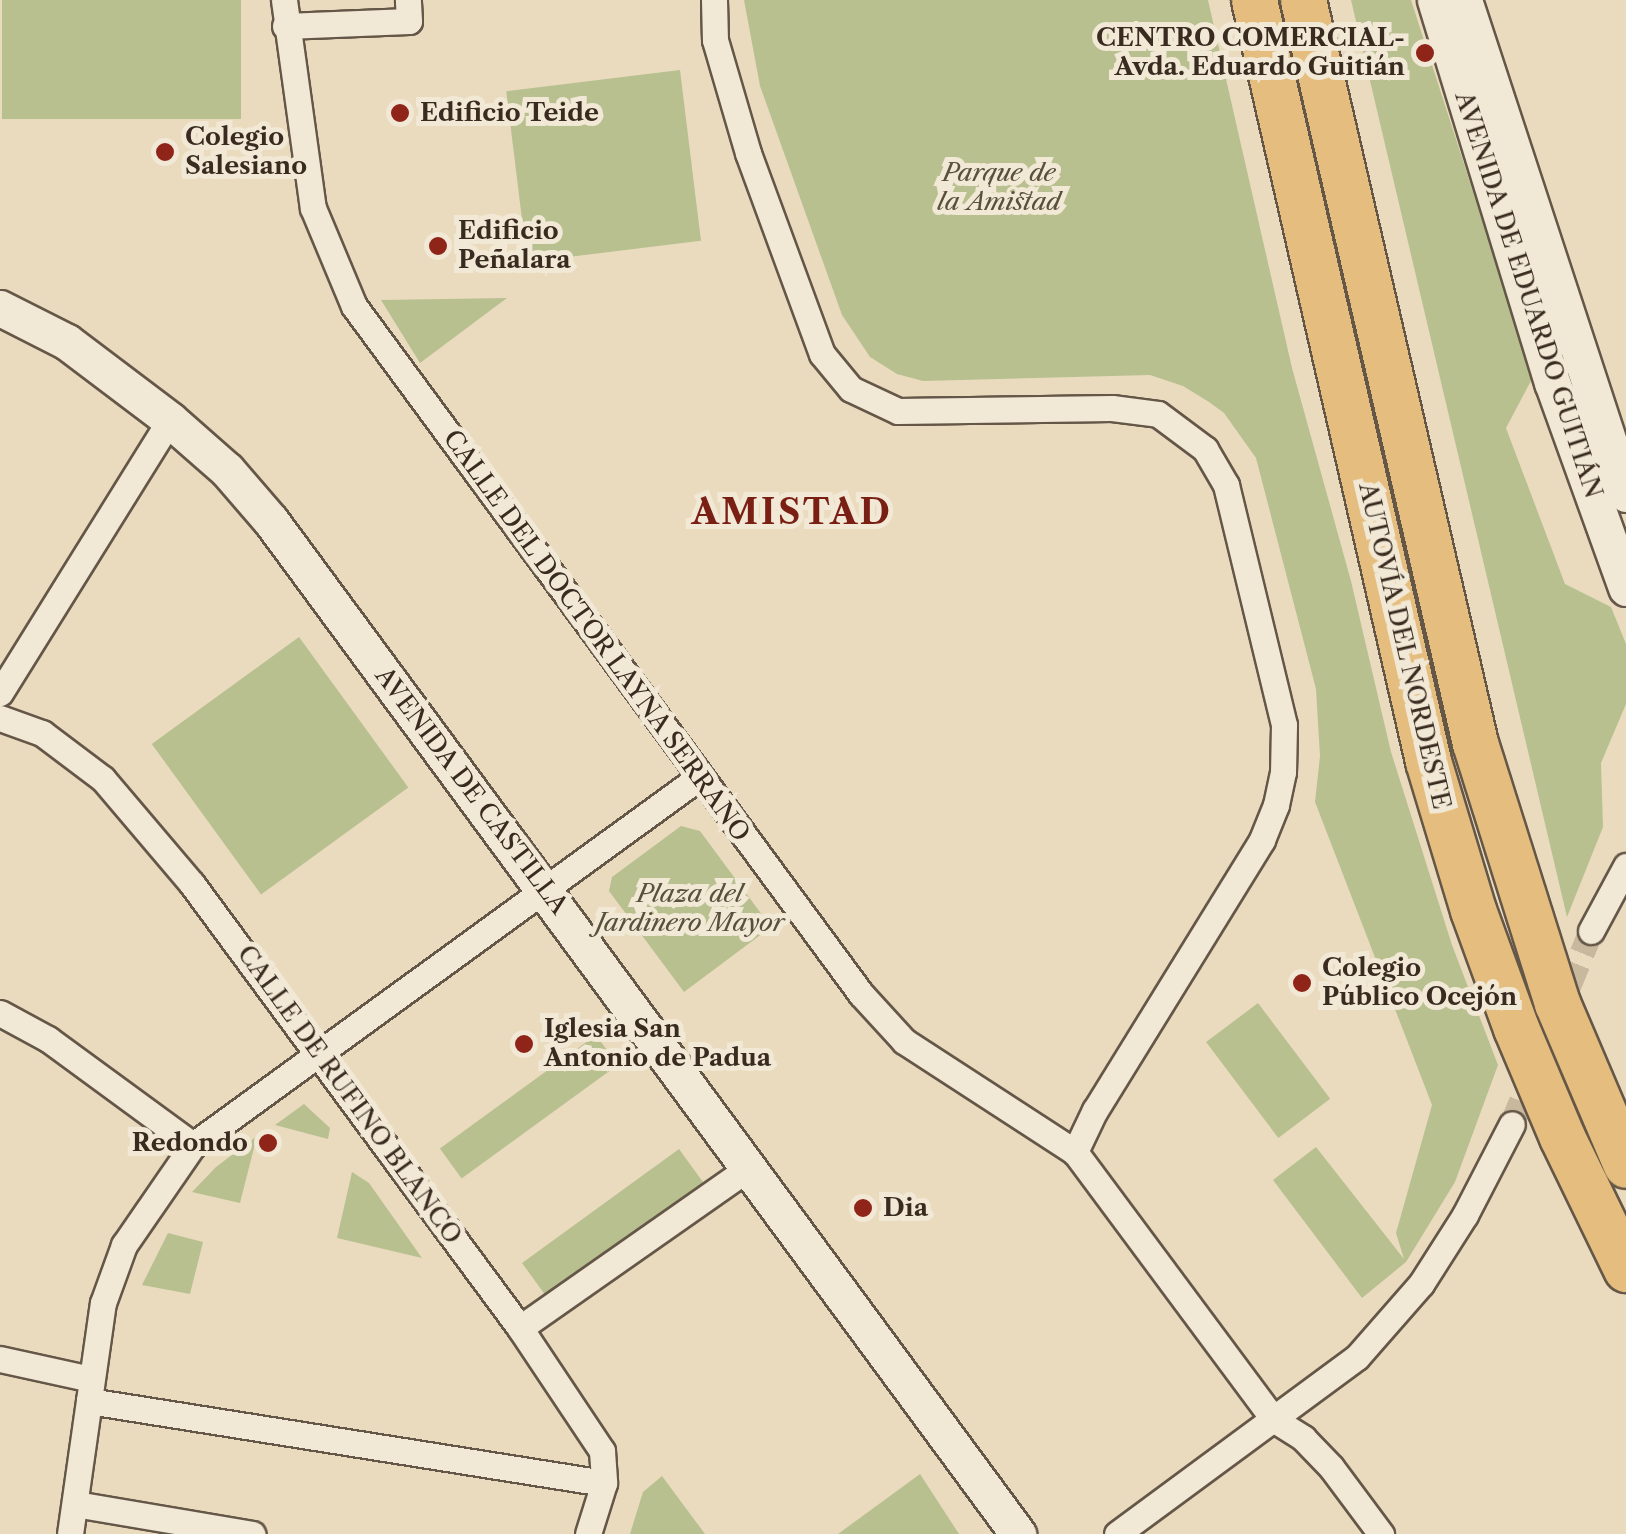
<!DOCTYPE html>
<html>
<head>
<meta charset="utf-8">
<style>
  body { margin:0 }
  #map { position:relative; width:1626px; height:1534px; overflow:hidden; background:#eadbbe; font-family:"Libre Caslon Text",serif }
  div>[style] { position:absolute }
  .green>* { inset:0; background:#b8c090; transform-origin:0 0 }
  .street-tunnel>* { height:25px; margin-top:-12.5px; transform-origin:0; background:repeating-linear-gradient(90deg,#c7b89e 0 25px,transparent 0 37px) }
  .roads { filter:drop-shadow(2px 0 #655748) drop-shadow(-2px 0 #655748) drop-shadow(0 2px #655748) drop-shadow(0 -2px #655748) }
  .street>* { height:25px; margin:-12.5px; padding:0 12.5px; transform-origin:12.5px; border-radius:12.5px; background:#f1e8d5 }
  .secondary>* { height:35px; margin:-17.5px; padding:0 17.5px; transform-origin:17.5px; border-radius:17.5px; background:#f1e8d5 }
  .highway>* { height:45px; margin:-22.5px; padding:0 22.5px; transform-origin:22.5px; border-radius:22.5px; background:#e5be7f }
  .dots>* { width:28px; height:28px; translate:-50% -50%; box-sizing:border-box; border:5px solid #f1e8d5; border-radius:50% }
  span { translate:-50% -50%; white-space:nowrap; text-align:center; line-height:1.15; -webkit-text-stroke:10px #f1e8d5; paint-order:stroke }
  .poi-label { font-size:25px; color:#392b20; font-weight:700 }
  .right { translate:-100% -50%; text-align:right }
  .left { translate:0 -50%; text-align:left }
  .park-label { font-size:25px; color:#59503c; font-style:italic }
  .street-label { font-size:25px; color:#392b20 }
  .district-label { font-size:35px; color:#7a1f14; font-weight:700; letter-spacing:2.5px }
</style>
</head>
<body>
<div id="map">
  <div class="green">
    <div style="left:2px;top:0;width:239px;height:119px"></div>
    <div style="clip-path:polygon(744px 0,1208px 0,1292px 368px,1351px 581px,1391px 752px,1452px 945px,1498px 1065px,1455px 1182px,1406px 1262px,1362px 1298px,1273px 1180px,1316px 1147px,1404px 1259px,1396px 1233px,1432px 1105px,1315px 802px,1320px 756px,1316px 689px,1256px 458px,1224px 413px,1209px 402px,1183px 386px,1150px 375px,923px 381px,897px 374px,870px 357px,842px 315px,760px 86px)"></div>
    <div style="clip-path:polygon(1351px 0,1411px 0,1533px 377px,1506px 428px,1565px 584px,1611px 607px,1626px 644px,1626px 704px,1601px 763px,1603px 827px,1567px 917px)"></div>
    <div style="left:680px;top:70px;width:172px;height:175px;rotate:83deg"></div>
    <div style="clip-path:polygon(507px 298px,420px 363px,381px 300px)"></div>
    <div style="left:299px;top:637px;width:186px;height:182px;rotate:54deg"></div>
    <div style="clip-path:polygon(681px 826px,700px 831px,771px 927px,684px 992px,609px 891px,612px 877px)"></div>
    <div style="left:1258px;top:1003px;width:120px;height:65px;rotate:53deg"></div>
    <div style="left:596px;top:1035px;width:37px;height:193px;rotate:54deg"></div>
    <div style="clip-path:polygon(304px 1104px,330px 1128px,328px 1139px,275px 1125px)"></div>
    <div style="clip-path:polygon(257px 1136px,240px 1203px,192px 1192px,216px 1167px)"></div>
    <div style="left:679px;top:1149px;width:41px;height:194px;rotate:54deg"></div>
    <div style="clip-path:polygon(352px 1172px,369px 1183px,422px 1258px,337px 1238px)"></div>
    <div style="clip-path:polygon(168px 1233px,203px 1242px,190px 1294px,142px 1285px)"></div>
    <div style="clip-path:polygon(920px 1474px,959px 1534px,838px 1534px)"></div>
    <div style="clip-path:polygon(662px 1476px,705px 1534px,630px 1534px,643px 1492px)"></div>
  </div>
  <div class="street-tunnel">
    <div style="left:1512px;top:1124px;width:209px;rotate:-67.7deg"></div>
  </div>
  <div class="roads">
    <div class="street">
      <div style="left:284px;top:0;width:210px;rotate:82.1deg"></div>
      <div style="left:313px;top:208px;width:106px;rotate:67.3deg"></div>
      <div style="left:354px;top:306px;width:855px;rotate:53.61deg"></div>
      <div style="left:861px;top:994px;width:64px;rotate:47.5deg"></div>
      <div style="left:904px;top:1041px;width:204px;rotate:33deg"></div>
      <div style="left:1075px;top:1152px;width:332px;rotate:53.4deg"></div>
      <div style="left:1273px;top:1419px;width:36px;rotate:32deg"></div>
      <div style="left:1303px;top:1438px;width:40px;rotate:46deg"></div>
      <div style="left:1331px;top:1467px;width:84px;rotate:53.3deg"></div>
      <div style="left:714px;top:0;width:40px;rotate:88.6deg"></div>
      <div style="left:715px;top:40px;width:118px;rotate:73.7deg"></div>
      <div style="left:748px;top:153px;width:214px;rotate:69.8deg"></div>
      <div style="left:822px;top:354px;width:45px;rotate:50.4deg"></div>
      <div style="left:851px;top:389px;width:52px;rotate:25.1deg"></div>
      <div style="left:898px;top:411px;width:214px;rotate:-0.8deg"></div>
      <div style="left:1112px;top:408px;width:46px;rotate:7.4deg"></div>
      <div style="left:1158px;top:414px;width:59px;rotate:36.7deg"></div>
      <div style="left:1205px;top:449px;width:42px;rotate:59.7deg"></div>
      <div style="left:1226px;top:485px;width:247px;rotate:76.4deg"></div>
      <div style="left:1284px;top:725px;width:47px;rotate:91.2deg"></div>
      <div style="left:1283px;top:772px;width:34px;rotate:102deg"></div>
      <div style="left:1276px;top:805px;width:38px;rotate:112deg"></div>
      <div style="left:1262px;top:840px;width:317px;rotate:121.7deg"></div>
      <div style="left:1095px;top:1110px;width:47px;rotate:115.5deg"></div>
      <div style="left:285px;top:26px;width:124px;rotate:-2.3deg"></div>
      <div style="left:409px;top:21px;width:21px;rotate:-93deg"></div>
      <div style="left:0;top:693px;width:322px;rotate:-58.1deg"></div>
      <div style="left:0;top:718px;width:45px;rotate:19.7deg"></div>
      <div style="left:42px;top:733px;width:76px;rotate:37deg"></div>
      <div style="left:103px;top:779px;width:138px;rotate:49.7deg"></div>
      <div style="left:192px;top:884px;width:552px;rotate:53.55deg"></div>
      <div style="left:520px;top:1328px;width:148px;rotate:56.3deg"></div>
      <div style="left:602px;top:1451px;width:32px;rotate:86deg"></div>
      <div style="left:604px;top:1483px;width:53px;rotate:107.4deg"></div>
      <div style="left:1591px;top:931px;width:74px;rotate:-61.7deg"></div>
      <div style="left:0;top:1013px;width:55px;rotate:28.4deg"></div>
      <div style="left:48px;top:1039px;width:180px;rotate:36.2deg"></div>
      <div style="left:520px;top:1328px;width:276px;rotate:-35deg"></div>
      <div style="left:0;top:1359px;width:93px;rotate:12.4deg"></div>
      <div style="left:89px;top:1401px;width:521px;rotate:9.05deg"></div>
      <div style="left:75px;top:1504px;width:180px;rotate:9.6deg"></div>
      <div style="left:70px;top:1534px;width:233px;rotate:-81.9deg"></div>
      <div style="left:103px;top:1303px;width:62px;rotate:-70.1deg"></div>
      <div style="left:124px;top:1245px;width:121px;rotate:-55.4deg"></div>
      <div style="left:193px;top:1145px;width:624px;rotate:-36.01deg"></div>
      <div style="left:1117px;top:1534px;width:298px;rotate:-36.4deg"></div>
      <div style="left:1357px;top:1357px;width:97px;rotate:-48.8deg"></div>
      <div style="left:1421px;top:1284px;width:82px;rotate:-57.5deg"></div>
      <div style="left:1465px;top:1215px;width:102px;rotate:-62.7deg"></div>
    </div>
    <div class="secondary">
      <div style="left:1435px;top:0;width:400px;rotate:73deg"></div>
      <div style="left:1552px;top:382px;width:219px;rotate:70.2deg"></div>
      <div style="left:1464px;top:0;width:520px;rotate:71.84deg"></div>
      <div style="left:0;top:308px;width:75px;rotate:26.9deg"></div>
      <div style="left:67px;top:342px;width:129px;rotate:37.1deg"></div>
      <div style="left:170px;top:420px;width:76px;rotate:41.3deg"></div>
      <div style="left:227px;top:470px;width:67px;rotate:49.2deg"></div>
      <div style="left:271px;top:521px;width:1259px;rotate:53.59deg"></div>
    </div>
    <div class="highway">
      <div style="left:1254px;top:0;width:781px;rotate:77.12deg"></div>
      <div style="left:1428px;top:761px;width:156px;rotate:73.2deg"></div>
      <div style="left:1473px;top:910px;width:126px;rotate:70deg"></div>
      <div style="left:1516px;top:1028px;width:118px;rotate:67.1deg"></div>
      <div style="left:1562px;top:1137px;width:147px;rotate:64.1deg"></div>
      <div style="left:1303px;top:0;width:763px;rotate:76.97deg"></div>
      <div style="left:1475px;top:743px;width:273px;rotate:72.5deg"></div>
      <div style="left:1557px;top:1003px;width:176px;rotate:66.9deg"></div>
    </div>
  </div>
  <div class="dots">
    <div style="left:1425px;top:53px;background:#8f2418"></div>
    <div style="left:400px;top:113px;background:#8f2418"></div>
    <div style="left:165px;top:152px;background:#8f2418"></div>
    <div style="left:438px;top:246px;background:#8f2418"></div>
    <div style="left:1302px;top:983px;background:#8f2418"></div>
    <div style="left:524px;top:1044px;background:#8f2418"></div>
    <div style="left:268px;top:1143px;background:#8f2418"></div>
    <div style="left:863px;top:1208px;background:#8f2418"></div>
  </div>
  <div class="poi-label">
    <span class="right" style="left:1405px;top:53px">CENTRO COMERCIAL-<br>Avda. Eduardo Guitián</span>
    <span class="left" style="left:420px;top:113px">Edificio Teide</span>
    <span class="left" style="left:185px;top:152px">Colegio<br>Salesiano</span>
    <span class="left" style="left:458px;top:246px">Edificio<br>Peñalara</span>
    <span class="left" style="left:1322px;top:983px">Colegio<br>Público Ocejón</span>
    <span class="left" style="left:544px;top:1044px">Iglesia San<br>Antonio de Padua</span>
    <span class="right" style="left:248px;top:1143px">Redondo</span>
    <span class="left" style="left:883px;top:1208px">Dia</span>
  </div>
  <div class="park-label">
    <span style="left:999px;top:188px">Parque de<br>la Amistad</span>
    <span style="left:690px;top:909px">Plaza del<br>Jardinero Mayor</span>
  </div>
  <div class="street-label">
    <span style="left:1528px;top:295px;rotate:72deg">AVENIDA DE EDUARDO GUITIÁN</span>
    <span style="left:596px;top:636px;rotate:54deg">CALLE DEL DOCTOR LAYNA SERRANO</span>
    <span style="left:1404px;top:646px;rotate:77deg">AUTOVÍA DEL NORDESTE</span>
    <span style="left:471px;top:791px;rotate:53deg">AVENIDA DE CASTILLA</span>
    <span style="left:349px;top:1095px;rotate:54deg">CALLE DE RUFINO BLANCO</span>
  </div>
  <div class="district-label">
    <span style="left:792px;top:512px">AMISTAD</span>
  </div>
</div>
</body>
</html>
